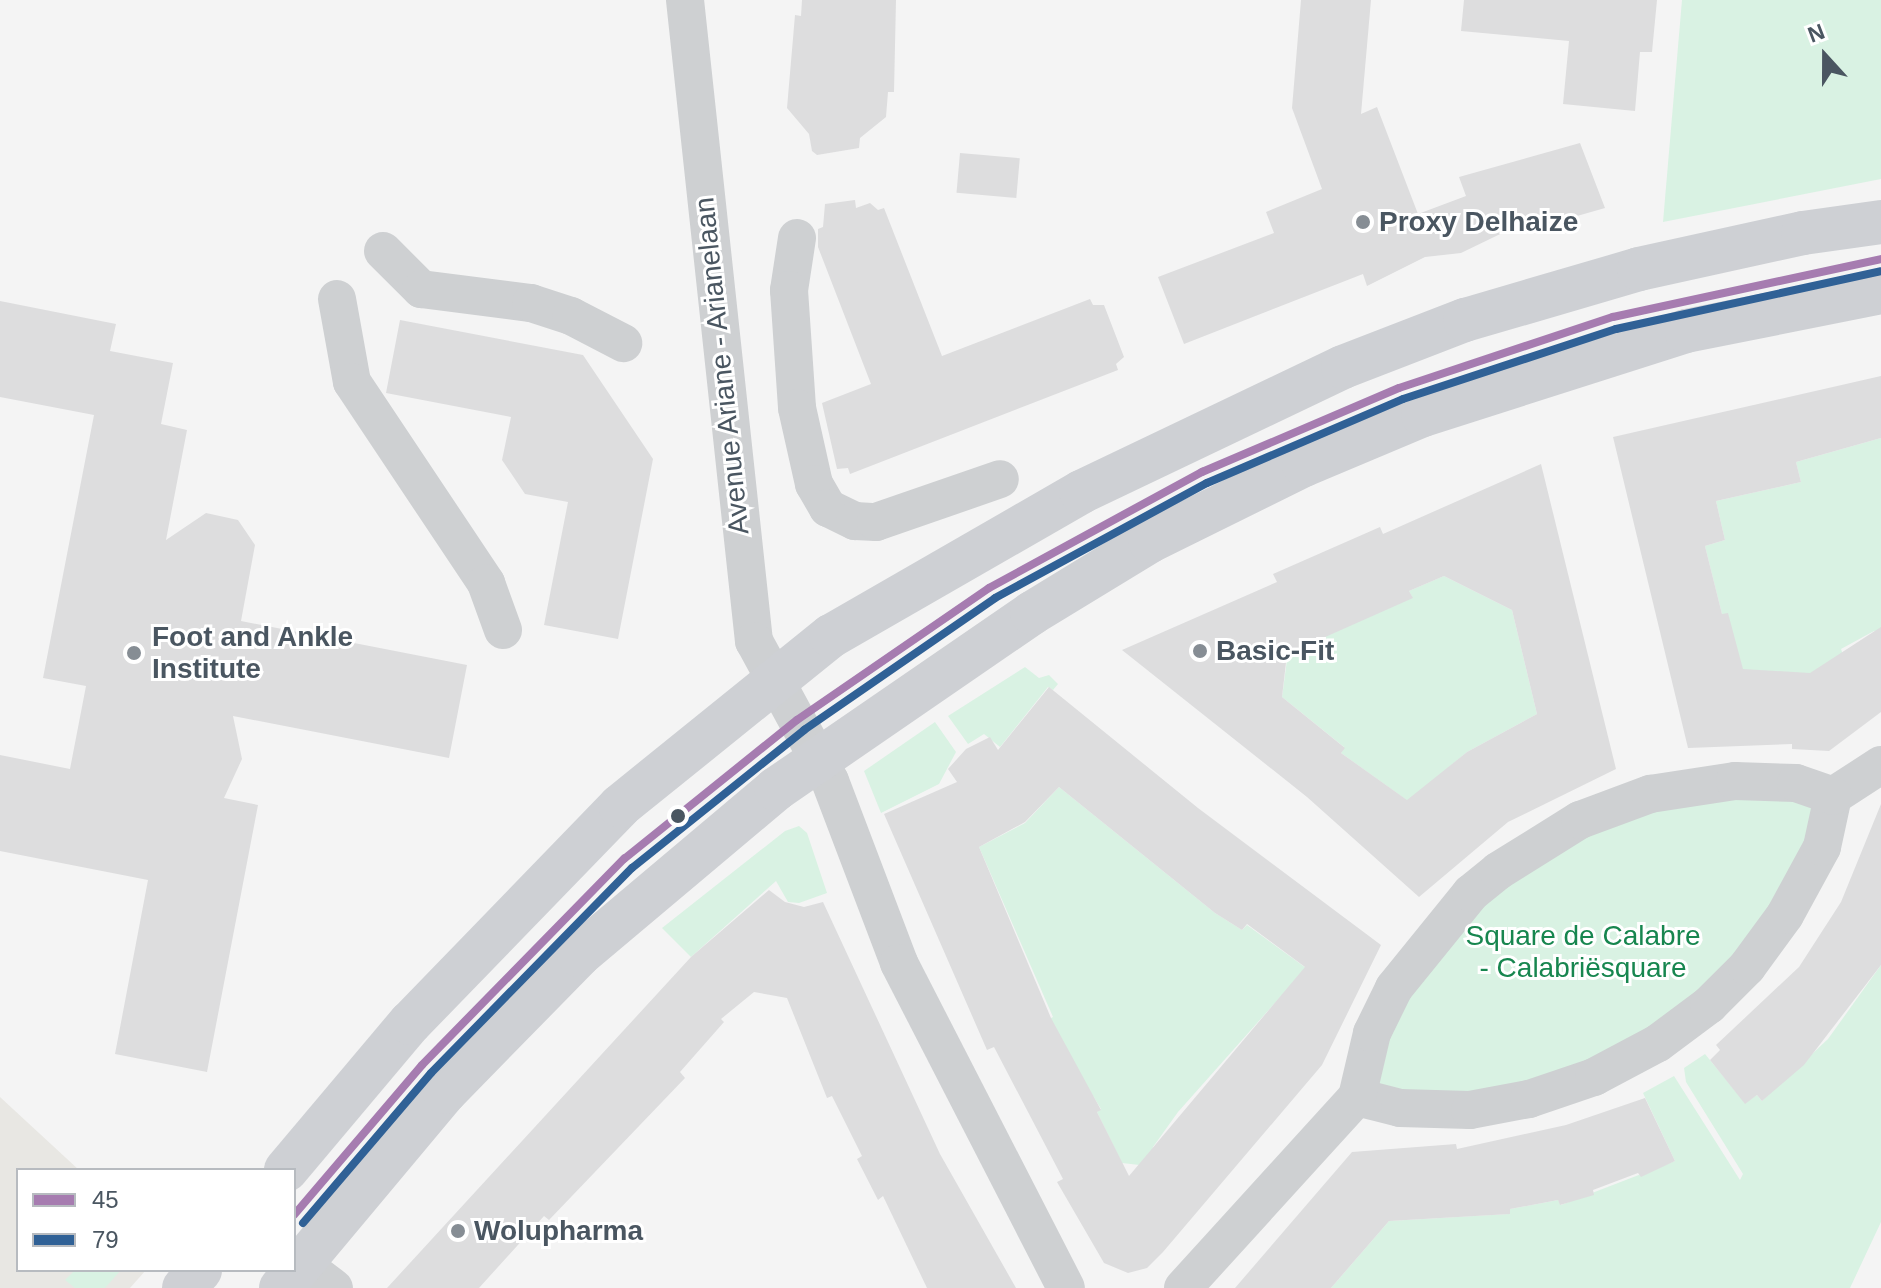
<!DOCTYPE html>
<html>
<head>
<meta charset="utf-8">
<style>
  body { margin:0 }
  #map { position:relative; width:1881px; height:1288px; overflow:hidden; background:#f4f4f4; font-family:Helvetica,sans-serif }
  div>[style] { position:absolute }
  .commercial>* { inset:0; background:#e8e7e3 }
  .green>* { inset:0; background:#d9f2e3 }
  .building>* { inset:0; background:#ddddde; transform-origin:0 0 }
  .street>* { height:38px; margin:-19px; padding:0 19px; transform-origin:19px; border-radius:19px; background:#ced0d2 }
  .secondary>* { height:44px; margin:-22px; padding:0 22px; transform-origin:22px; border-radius:22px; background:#ced0d4 }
  .bus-1>* { height:8px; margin:-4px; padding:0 4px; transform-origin:4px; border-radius:4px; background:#a67cb0 }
  .bus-2>* { height:8px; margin:-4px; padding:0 4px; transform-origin:4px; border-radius:4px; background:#306196 }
  .dots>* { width:22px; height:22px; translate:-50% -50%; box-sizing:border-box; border:4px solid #fff; border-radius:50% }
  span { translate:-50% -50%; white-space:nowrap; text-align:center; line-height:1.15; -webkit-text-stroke:6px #fff; paint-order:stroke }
  .poi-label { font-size:28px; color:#4a5661; font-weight:700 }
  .left { translate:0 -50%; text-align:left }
  .street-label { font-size:28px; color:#4a5661 }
  .park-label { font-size:28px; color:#17864f }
  .legend { position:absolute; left:16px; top:1168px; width:280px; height:104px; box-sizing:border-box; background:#fff; border:2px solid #b7bbc0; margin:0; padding:10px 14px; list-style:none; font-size:24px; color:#4a5661 }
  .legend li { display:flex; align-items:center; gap:16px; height:40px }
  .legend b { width:40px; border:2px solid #b7bbc0 }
  .north { position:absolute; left:1785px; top:16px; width:80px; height:80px; -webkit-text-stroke:6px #fff; paint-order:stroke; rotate:339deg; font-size:22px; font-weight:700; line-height:32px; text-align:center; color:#4a5661 }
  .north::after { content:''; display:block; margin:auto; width:28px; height:36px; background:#4a5661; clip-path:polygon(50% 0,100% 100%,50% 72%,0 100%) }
</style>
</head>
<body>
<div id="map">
  <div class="commercial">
    <div style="clip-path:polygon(0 1097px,79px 1170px,18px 1170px,18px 1270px,146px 1270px,130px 1288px,0 1288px)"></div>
  </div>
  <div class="green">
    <div style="clip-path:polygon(1682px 0,1881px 0,1881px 179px,1663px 222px)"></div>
    <div style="clip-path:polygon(1881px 438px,1881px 633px,1874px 631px,1841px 649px,1843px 655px,1809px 675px,1743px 672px,1722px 614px,1705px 546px,1725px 540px,1716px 501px,1801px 482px,1796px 462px)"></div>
    <div style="clip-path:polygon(1444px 576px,1512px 610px,1537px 714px,1467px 752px,1408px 801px,1341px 753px,1344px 747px,1282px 697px,1289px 645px,1412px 597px,1409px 591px)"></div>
    <div style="clip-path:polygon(1025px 667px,1039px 678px,1049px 675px,1058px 684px,1053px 690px,1048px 687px,1000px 747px,984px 734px,968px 744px,948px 716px)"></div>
    <div style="clip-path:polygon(935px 722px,956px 752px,939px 784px,881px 813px,864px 771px)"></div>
    <div style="clip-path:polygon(1059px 787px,1215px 913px,1242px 930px,1247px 925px,1306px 968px,1178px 1112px,1153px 1147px,1148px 1166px,1122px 1163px,1097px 1112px,1101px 1109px,1047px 1020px,1053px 1017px,979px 847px,1025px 823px)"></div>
    <div style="clip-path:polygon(1676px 799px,1805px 801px,1814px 810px,1817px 823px,1732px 969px,1597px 1066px,1437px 1102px,1379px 1084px,1400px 994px,1524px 862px)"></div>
    <div style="clip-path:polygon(799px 826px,807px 833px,827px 893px,799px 903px,788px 902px,776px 881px,691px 957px,662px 928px,785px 831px)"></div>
    <div style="clip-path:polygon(1881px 965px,1881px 1222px,1850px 1288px,1331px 1288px,1389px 1221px,1509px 1214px,1510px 1209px,1558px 1200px,1561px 1205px,1675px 1161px,1643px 1093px,1674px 1076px,1740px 1180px,1743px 1174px,1686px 1082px,1684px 1068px,1705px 1054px,1745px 1103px,1757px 1095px,1762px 1101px,1828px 1039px)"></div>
    <div style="clip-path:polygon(75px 1270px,121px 1270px,105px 1288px,75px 1288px,65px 1280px)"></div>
  </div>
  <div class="building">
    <div style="clip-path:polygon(802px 0,896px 0,894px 92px,888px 92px,886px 117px,860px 138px,859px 148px,817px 155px,812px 151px,809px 134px,787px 108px,795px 15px,801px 16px)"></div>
    <div style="clip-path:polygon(1301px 0,1371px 0,1361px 114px,1377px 107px,1418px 214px,1466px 196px,1459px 177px,1580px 143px,1605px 208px,1556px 222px,1555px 216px,1525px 228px,1523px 223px,1461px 253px,1425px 257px,1367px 286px,1363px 274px,1184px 344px,1158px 277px,1274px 233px,1266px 212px,1322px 189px,1292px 108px)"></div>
    <div style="clip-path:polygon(1464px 0,1657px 0,1652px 52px,1640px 52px,1635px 111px,1563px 104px,1569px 41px,1461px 31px)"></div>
    <div style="left:960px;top:153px;width:60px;height:40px;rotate:5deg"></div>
    <div style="clip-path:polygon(855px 200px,856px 208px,870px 203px,878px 210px,884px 208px,942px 356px,1090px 299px,1093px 305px,1104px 305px,1124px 357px,1116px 364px,1118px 370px,850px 474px,848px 468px,837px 469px,822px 403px,871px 384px,818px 247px,818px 229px,823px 227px,825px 204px)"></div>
    <div style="clip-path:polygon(0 301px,116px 324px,110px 351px,173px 363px,161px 424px,187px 430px,166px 540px,206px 513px,238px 520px,255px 545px,241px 621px,467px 665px,449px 758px,233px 716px,242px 759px,224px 798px,258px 805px,207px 1072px,115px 1054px,148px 880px,0 851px,0 755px,70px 769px,86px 686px,43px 678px,94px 415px,0 397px)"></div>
    <div style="clip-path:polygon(400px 320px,583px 355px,653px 459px,618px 639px,544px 625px,568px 502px,525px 494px,502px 460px,511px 417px,386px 393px)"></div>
    <div style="clip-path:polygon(1881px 376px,1881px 438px,1796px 462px,1801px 482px,1716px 501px,1725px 540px,1705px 546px,1722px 614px,1728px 613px,1743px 669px,1810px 673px,1881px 627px,1881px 712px,1829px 751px,1792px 749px,1792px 744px,1688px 748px,1613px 437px)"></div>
    <div style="clip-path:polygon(evenodd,1541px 464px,1616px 769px,1508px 822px,1419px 897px,1307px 797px,1122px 650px,1277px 582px,1273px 574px,1380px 527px,1383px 534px,1541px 464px,1444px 576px,1512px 610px,1537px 714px,1467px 752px,1407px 800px,1341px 753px,1345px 748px,1282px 697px,1287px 654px,1413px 598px,1409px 591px,1444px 576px)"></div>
    <div style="clip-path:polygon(evenodd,1049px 687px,1198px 808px,1381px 945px,1322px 1065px,1163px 1252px,1147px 1268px,1128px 1273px,1104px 1263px,1057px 1182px,1063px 1179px,994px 1047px,987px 1050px,884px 814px,957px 782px,948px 769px,966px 749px,990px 737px,998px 750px,1049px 687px,1059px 787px,1215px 913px,1242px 930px,1247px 924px,1305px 967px,1129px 1176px,1097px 1112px,1101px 1110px,1051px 1018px,979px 847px,1025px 822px,1059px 787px)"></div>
    <div style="clip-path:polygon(1881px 804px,1881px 965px,1804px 1065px,1762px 1101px,1757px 1095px,1745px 1104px,1710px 1060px,1720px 1050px,1716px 1045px,1799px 967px,1841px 902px)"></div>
    <div style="clip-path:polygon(769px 890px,785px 902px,804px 907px,823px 902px,940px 1154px,1016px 1288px,927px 1288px,883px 1196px,878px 1200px,857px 1159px,862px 1156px,832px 1096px,827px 1098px,787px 998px,754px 992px,721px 1019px,724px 1022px,680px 1072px,685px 1078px,549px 1220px,544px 1216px,479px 1288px,387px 1288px,691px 957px)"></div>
    <div style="clip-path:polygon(1645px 1098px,1675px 1161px,1641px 1177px,1638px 1173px,1593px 1190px,1594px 1195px,1560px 1205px,1558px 1200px,1510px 1209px,1510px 1214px,1389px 1221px,1331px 1288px,1235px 1288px,1352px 1152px,1456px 1144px,1457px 1149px,1566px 1125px)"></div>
  </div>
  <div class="street">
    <div style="left:685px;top:0;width:645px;rotate:83.86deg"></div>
    <div style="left:754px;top:641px;width:159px;rotate:61.5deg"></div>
    <div style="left:830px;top:781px;width:195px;rotate:69.2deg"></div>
    <div style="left:899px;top:963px;width:365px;rotate:62.8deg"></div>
    <div style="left:797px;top:238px;width:53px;rotate:98.7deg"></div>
    <div style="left:789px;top:290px;width:118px;rotate:86.1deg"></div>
    <div style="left:797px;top:408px;width:78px;rotate:77.4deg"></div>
    <div style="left:814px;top:484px;width:28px;rotate:60deg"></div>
    <div style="left:828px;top:508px;width:30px;rotate:26deg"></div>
    <div style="left:855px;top:521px;width:21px;rotate:3deg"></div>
    <div style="left:876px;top:522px;width:131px;rotate:-19.1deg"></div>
    <div style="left:383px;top:251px;width:54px;rotate:45deg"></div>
    <div style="left:421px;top:289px;width:111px;rotate:7.3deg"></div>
    <div style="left:531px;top:303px;width:42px;rotate:18deg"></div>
    <div style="left:571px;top:316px;width:59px;rotate:27.4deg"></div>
    <div style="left:337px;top:299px;width:84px;rotate:79.8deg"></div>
    <div style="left:352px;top:382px;width:242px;rotate:56.3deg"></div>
    <div style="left:486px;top:583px;width:50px;rotate:70.1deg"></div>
    <div style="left:1357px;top:1097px;width:44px;rotate:14.3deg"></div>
    <div style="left:1400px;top:1108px;width:70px;rotate:1.6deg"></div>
    <div style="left:1470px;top:1110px;width:60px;rotate:-10.6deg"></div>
    <div style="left:1529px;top:1099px;width:69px;rotate:-18.7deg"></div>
    <div style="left:1594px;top:1077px;width:72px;rotate:-28deg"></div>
    <div style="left:1658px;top:1043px;width:64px;rotate:-36.7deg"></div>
    <div style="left:1709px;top:1005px;width:54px;rotate:-45deg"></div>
    <div style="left:1747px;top:967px;width:64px;rotate:-53.8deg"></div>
    <div style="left:1785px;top:915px;width:77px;rotate:-61.4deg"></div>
    <div style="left:1822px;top:847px;width:52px;rotate:-77.8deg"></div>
    <div style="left:1833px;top:796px;width:57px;rotate:-32.9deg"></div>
    <div style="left:302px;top:1264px;width:40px;rotate:37deg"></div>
    <div style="left:1183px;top:1288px;width:258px;rotate:-47.7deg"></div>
    <div style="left:1357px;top:1097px;width:66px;rotate:-76.8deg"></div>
    <div style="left:1372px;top:1033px;width:50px;rotate:-63.9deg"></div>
    <div style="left:1394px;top:988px;width:122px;rotate:-51deg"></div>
    <div style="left:1471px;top:893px;width:35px;rotate:-39deg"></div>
    <div style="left:1498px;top:871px;width:97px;rotate:-31.9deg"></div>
    <div style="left:1580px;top:820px;width:75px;rotate:-20.4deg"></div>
    <div style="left:1650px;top:794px;width:86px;rotate:-8.7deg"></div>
    <div style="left:1735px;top:781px;width:61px;rotate:1.9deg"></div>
    <div style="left:1796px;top:783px;width:39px;rotate:19deg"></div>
  </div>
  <div class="secondary">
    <div style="left:286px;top:1170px;width:192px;rotate:-49.9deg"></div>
    <div style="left:410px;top:1023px;width:302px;rotate:-45.9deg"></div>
    <div style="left:620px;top:806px;width:271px;rotate:-38.9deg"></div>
    <div style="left:831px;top:636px;width:289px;rotate:-29.9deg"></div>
    <div style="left:1081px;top:492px;width:290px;rotate:-25.5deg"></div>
    <div style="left:1343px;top:367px;width:131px;rotate:-21.1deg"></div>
    <div style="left:1465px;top:320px;width:181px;rotate:-16.3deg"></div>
    <div style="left:1639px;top:269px;width:168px;rotate:-12.4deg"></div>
    <div style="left:1803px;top:233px;width:79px;rotate:-8deg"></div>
    <div style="left:184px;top:1288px;width:24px;rotate:-48deg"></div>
    <div style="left:281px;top:1288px;width:256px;rotate:-50.1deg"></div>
    <div style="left:445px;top:1092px;width:192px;rotate:-45.6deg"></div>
    <div style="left:579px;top:955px;width:258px;rotate:-40.1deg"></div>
    <div style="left:776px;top:789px;width:311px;rotate:-34.5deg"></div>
    <div style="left:1032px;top:613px;width:138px;rotate:-31.4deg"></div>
    <div style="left:1150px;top:541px;width:172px;rotate:-26.3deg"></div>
    <div style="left:1304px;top:465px;width:129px;rotate:-22.8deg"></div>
    <div style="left:1423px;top:415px;width:276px;rotate:-17.7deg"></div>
    <div style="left:1686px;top:331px;width:199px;rotate:-11.3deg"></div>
  </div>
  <div class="bus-1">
    <div style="left:294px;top:1215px;width:197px;rotate:-49.5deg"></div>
    <div style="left:422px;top:1065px;width:289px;rotate:-45.6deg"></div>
    <div style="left:624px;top:859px;width:222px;rotate:-38.8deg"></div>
    <div style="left:797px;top:720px;width:233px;rotate:-34.5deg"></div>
    <div style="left:989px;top:588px;width:243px;rotate:-28.6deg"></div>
    <div style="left:1202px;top:472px;width:214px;rotate:-23.1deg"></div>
    <div style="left:1399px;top:388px;width:225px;rotate:-18.4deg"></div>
    <div style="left:1613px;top:317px;width:274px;rotate:-12.2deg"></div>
  </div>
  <div class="bus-2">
    <div style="left:303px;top:1223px;width:197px;rotate:-49.5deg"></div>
    <div style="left:431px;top:1073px;width:287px;rotate:-45.6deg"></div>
    <div style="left:632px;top:868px;width:221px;rotate:-38.7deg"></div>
    <div style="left:804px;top:730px;width:232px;rotate:-34.6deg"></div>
    <div style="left:995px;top:598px;width:241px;rotate:-28.5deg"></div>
    <div style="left:1207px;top:483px;width:213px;rotate:-23.2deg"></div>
    <div style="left:1403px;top:399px;width:224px;rotate:-18.2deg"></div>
    <div style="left:1616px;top:329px;width:271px;rotate:-12.3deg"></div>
  </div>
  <div class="dots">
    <div style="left:1363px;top:222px;background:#868d94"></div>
    <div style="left:1200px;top:651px;background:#868d94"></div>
    <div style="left:134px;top:653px;background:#868d94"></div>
    <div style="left:678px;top:816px;background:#4a5661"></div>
    <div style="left:458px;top:1231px;background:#868d94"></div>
  </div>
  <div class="poi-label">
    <span class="left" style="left:1379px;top:222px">Proxy Delhaize</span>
    <span class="left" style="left:152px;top:653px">Foot and Ankle<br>Institute</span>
    <span class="left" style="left:1216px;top:651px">Basic-Fit</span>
    <span class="left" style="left:474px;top:1231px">Wolupharma</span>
  </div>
  <div class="street-label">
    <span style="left:722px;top:366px;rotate:-96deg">Avenue Ariane - Arianelaan</span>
  </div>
  <div class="park-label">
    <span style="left:1583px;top:952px">Square de Calabre<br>- Calabriësquare</span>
  </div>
  <ul class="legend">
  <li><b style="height:10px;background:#a67cb0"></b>45</li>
  <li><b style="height:10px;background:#306196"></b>79</li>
  </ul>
  <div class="north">N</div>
</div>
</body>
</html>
